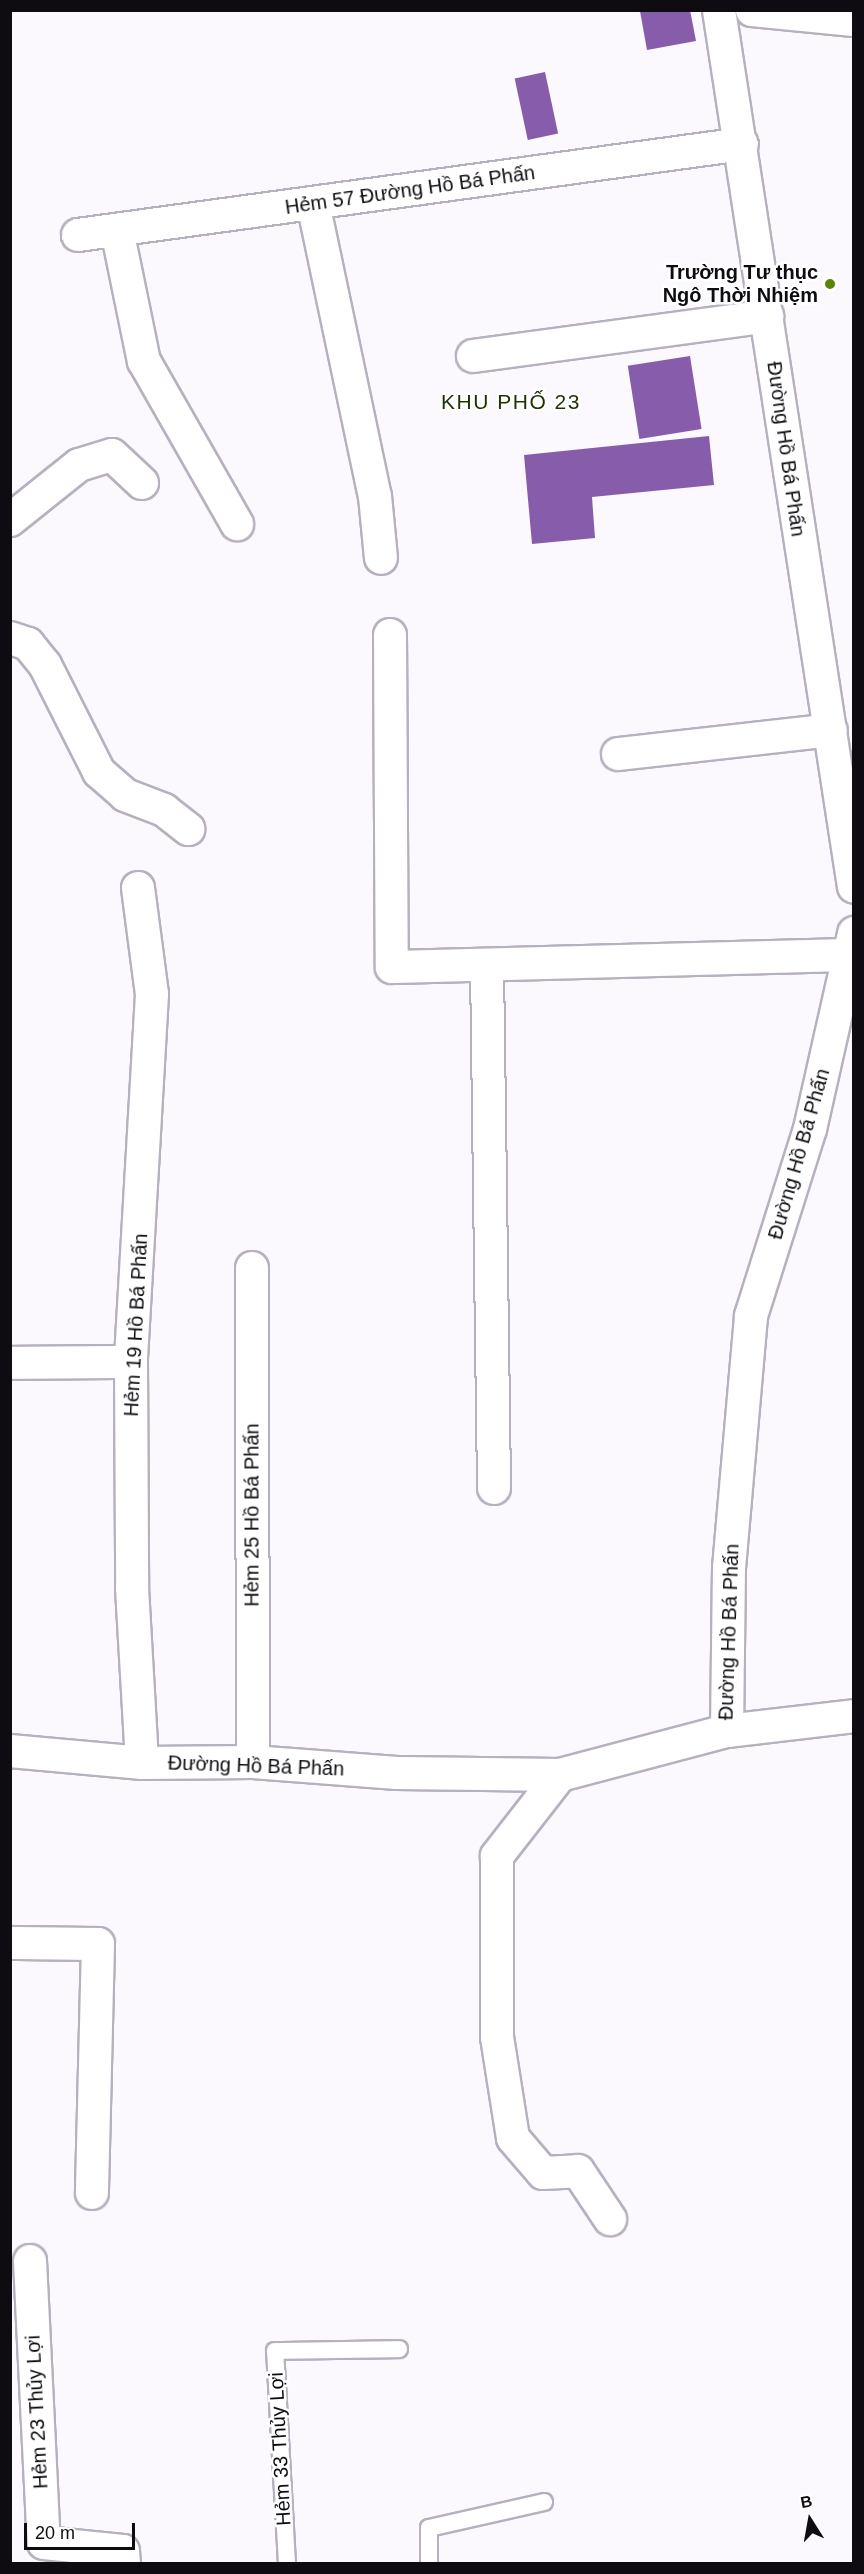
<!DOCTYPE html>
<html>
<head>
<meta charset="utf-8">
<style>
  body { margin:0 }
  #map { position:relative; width:864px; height:2574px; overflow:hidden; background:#fbf8fe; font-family:Arial,sans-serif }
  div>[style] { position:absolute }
  .building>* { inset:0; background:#875caa; transform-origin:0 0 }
  .roads { filter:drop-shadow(2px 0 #b7b0bf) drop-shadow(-2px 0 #b7b0bf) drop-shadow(0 2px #b7b0bf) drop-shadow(0 -2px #b7b0bf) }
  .lane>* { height:16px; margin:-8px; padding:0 8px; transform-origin:8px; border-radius:8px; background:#fff }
  .street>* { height:32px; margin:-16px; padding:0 16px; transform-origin:16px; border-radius:16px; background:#fff }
  .dots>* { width:16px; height:16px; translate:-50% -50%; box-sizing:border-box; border:3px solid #fff; border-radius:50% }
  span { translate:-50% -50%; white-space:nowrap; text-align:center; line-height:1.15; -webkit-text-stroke:5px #fff; paint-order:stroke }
  .street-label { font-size:20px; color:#0f0c11 }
  .poi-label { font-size:20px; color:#0f0c11; font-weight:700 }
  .right { translate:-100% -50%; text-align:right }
  .neighbourhood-label { font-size:21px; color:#1f3200; letter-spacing:1.5px }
  .frame { position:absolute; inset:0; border:12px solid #0f0c11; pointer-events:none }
  .north { position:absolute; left:780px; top:2490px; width:60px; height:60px; -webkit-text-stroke:4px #fff; paint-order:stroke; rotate:349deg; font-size:16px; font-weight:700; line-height:24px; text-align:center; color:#0f0c11 }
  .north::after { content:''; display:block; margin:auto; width:21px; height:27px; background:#0f0c11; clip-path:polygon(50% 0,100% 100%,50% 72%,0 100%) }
  .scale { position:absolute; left:24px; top:2523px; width:111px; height:27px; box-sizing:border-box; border:3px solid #0f0c11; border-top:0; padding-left:8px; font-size:18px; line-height:21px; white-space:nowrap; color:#0f0c11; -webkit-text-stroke:4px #fff; paint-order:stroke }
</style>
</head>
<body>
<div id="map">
  <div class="building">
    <div style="clip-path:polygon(690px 10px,696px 41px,647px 50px,640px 11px)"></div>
    <div style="left:545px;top:72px;width:63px;height:31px;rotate:78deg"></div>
    <div style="left:690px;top:356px;width:74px;height:63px;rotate:81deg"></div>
    <div style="clip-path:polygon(709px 436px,714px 485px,592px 497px,595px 538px,532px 544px,524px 455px)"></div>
  </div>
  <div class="roads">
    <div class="lane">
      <div style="left:287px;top:2564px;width:213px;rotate:-93.2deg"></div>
      <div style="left:275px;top:2351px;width:124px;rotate:-0.9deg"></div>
      <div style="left:429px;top:2564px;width:36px;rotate:-90deg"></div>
      <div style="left:429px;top:2528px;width:118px;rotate:-12.7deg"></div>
    </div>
    <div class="street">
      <div style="left:719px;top:10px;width:887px;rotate:81.25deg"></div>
      <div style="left:752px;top:10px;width:102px;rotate:5.6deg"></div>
      <div style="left:313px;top:203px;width:299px;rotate:78.1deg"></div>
      <div style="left:375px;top:496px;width:62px;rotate:84.5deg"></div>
      <div style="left:117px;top:230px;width:134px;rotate:78.4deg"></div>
      <div style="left:144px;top:361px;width:188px;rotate:60.3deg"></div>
      <div style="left:78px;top:235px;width:670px;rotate:-7.8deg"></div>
      <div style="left:473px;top:356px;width:297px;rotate:-7.7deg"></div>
      <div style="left:10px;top:520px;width:88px;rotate:-38.6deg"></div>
      <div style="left:79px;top:465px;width:34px;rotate:-17deg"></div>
      <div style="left:112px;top:455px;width:41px;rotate:43deg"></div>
      <div style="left:390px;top:635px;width:332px;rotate:89.7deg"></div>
      <div style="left:392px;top:967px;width:457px;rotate:-1.5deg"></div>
      <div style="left:10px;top:638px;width:19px;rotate:18deg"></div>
      <div style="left:28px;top:644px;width:27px;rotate:51deg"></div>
      <div style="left:45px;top:665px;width:120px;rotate:63.2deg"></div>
      <div style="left:99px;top:772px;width:35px;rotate:41deg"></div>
      <div style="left:125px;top:795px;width:42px;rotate:21deg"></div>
      <div style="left:164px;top:810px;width:31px;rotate:38deg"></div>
      <div style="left:618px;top:754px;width:214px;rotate:-6.4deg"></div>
      <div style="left:138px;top:888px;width:107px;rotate:82.5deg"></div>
      <div style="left:152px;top:994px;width:369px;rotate:93.3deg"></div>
      <div style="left:131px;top:1362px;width:226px;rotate:89.7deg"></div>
      <div style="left:132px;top:1588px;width:175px;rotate:86.7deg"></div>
      <div style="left:487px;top:965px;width:523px;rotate:89.23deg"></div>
      <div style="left:252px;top:1268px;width:494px;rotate:89.9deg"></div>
      <div style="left:10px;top:1363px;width:121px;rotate:-0.5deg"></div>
      <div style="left:727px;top:1731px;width:163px;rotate:-89.3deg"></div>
      <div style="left:729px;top:1568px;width:253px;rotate:-85deg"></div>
      <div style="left:751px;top:1316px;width:196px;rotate:-72.5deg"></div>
      <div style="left:810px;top:1129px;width:201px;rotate:-77.3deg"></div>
      <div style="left:10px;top:1751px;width:133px;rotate:5.2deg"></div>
      <div style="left:142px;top:1763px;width:111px;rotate:-0.5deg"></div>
      <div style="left:253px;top:1762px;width:144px;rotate:4.4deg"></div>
      <div style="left:397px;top:1773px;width:163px;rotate:0.7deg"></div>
      <div style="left:560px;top:1775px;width:173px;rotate:-14.8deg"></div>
      <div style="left:727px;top:1731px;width:128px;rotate:-6.7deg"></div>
      <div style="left:560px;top:1775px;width:103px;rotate:127.9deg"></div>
      <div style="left:497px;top:1856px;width:181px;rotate:90deg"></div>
      <div style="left:497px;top:2037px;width:102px;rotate:81deg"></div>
      <div style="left:513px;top:2138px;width:46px;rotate:49.4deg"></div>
      <div style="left:543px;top:2173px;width:35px;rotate:-3deg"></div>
      <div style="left:578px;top:2171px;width:58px;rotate:56.3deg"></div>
      <div style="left:10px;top:1943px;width:88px;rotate:0.7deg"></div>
      <div style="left:98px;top:1944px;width:249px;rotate:91.4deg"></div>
      <div style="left:30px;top:2261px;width:282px;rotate:87.2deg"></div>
      <div style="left:44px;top:2543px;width:79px;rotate:5.8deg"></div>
      <div style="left:123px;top:2551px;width:13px;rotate:86deg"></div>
    </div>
  </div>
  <div class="dots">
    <div style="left:830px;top:284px;background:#5b8409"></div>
  </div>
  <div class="street-label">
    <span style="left:410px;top:190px;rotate:-8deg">Hẻm 57 Đường Hồ Bá Phấn</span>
    <span style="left:786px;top:449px;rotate:82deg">Đường Hồ Bá Phấn</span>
    <span style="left:799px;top:1154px;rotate:-74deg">Đường Hồ Bá Phấn</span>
    <span style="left:136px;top:1325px;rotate:-87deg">Hẻm 19 Hồ Bá Phấn</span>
    <span style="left:252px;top:1515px;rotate:-90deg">Hẻm 25 Hồ Bá Phấn</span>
    <span style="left:729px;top:1632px;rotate:-88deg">Đường Hồ Bá Phấn</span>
    <span style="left:256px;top:1766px;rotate:2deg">Đường Hồ Bá Phấn</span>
    <span style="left:37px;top:2412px;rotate:-93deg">Hẻm 23 Thủy Lợi</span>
    <span style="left:280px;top:2449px;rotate:-93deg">Hẻm 33 Thủy Lợi</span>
  </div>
  <div class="poi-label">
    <span class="right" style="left:818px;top:284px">Trường Tư thục<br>Ngô Thời Nhiệm</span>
  </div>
  <div class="neighbourhood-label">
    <span style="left:511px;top:402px">KHU PHỐ 23</span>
  </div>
  <div class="frame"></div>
  <div class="north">B</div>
  <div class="scale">20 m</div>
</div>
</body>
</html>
